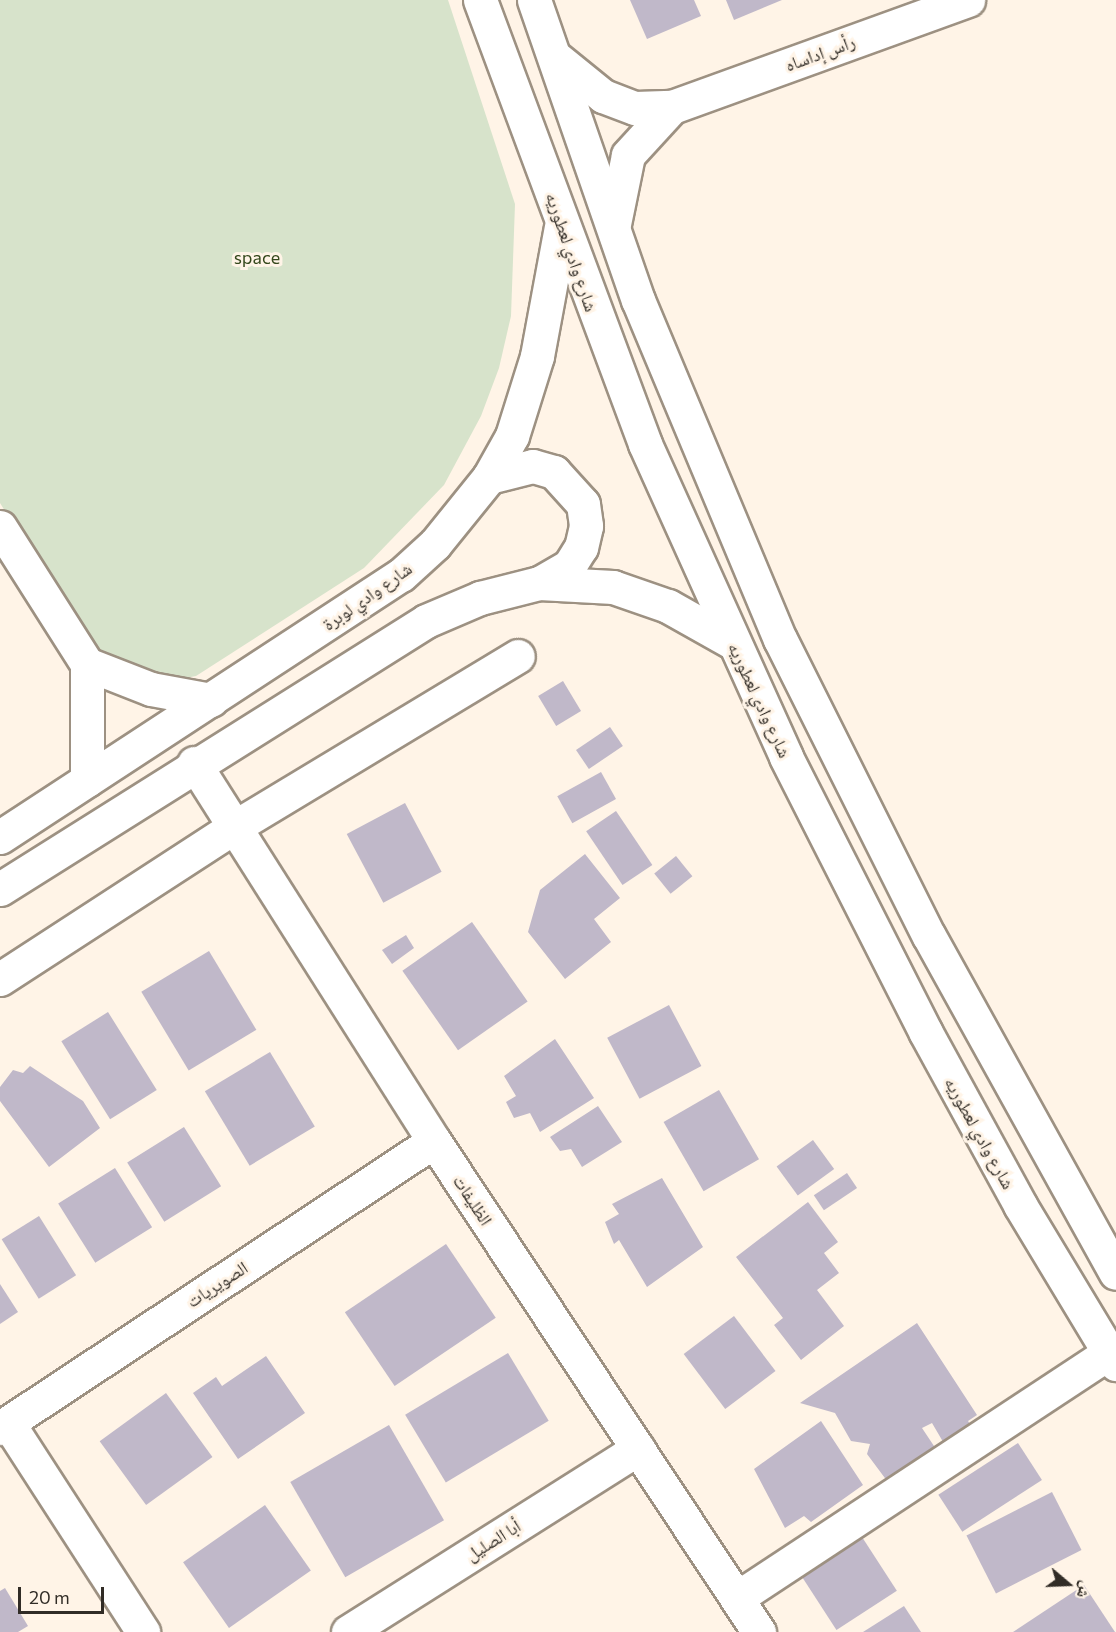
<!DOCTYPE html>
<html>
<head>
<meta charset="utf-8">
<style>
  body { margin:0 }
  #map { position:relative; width:1116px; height:1632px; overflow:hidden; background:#fff4e7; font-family:Commissioner,"Noto Naskh Arabic",sans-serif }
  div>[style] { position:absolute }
  .green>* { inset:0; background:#d7e3cb }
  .building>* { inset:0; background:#c0b8c9; transform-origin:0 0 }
  .roads { filter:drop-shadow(2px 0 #9d9182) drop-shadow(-2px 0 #9d9182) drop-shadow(0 2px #9d9182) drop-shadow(0 -2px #9d9182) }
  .minor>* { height:33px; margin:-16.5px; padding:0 16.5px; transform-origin:16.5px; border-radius:16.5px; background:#fff }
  span { translate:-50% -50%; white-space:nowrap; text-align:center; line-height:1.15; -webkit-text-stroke:6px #fff4e7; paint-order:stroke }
  .street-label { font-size:18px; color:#312c26 }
  .park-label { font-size:18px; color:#35481c }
  .north { position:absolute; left:1038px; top:1554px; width:60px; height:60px; -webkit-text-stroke:4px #fff4e7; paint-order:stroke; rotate:109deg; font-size:16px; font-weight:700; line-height:24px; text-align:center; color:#312c26 }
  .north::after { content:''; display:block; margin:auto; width:21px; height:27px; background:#312c26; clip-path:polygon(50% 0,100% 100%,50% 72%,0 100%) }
  .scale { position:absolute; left:18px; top:1587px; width:86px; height:27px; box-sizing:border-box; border:3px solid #312c26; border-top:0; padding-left:8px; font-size:18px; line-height:21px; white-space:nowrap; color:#312c26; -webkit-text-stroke:4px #fff4e7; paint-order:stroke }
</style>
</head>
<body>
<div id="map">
  <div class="green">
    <div style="clip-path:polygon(0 0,448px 0,515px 204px,511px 316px,499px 368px,481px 416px,444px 485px,364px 568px,196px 676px,170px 681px,113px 665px,88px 644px,0 503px)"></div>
  </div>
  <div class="building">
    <div style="clip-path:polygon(630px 0,694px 0,701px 16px,647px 39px)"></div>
    <div style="clip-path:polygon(726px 0,782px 0,734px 20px)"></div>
    <div style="left:563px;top:681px;width:35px;height:29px;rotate:59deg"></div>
    <div style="left:610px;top:727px;width:23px;height:41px;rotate:56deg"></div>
    <div style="left:601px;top:772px;width:31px;height:50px;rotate:61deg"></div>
    <div style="left:405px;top:803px;width:78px;height:66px;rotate:62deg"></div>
    <div style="left:616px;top:811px;width:65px;height:36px;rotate:56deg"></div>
    <div style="clip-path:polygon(585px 854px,620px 898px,594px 919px,611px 942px,565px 979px,528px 932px,540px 890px)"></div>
    <div style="left:676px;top:856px;width:26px;height:28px;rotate:51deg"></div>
    <div style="left:472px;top:922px;width:97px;height:85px;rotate:55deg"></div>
    <div style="clip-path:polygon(406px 935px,414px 948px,392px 964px,382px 950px)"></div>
    <div style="left:209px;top:951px;width:92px;height:79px;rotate:59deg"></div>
    <div style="left:669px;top:1005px;width:69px;height:70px;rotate:62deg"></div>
    <div style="left:108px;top:1012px;width:92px;height:55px;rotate:58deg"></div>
    <div style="clip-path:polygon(555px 1039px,594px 1098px,540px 1132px,530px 1113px,514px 1118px,506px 1102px,516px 1096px,504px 1076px)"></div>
    <div style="left:270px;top:1052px;width:87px;height:76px;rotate:59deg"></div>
    <div style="clip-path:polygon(30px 1066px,83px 1101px,100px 1128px,49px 1167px,0 1101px,0 1087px,13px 1070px,23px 1073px)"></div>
    <div style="left:719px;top:1090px;width:80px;height:64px;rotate:60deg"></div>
    <div style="clip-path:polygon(598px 1106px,622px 1142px,582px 1167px,571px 1149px,560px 1151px,550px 1137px)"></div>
    <div style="left:184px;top:1127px;width:70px;height:67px;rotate:58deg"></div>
    <div style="left:813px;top:1140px;width:36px;height:45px;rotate:54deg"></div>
    <div style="left:115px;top:1168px;width:70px;height:67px;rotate:58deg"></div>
    <div style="left:847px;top:1173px;width:18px;height:40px;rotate:56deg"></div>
    <div style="clip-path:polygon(662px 1178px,703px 1247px,647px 1287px,619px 1240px,614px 1244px,605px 1222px,619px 1214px,612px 1204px)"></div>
    <div style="clip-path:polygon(808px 1202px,838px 1242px,824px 1253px,839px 1273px,817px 1290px,844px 1326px,801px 1360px,774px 1325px,783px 1318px,736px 1257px)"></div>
    <div style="left:39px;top:1216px;width:70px;height:44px;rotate:58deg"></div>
    <div style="left:446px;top:1244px;width:89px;height:122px;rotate:56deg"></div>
    <div style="clip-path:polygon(0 1284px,18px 1312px,0 1324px)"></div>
    <div style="left:734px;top:1316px;width:69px;height:63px;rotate:53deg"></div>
    <div style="clip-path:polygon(917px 1323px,977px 1415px,968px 1421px,983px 1444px,956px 1464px,932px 1423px,922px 1428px,952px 1473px,905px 1505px,867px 1454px,870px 1444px,851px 1441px,835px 1413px,800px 1403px)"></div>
    <div style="left:508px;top:1353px;width:79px;height:120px;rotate:59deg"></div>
    <div style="clip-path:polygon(266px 1356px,305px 1413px,238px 1459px,193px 1393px,216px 1377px,222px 1386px)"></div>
    <div style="left:166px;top:1393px;width:79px;height:82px;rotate:54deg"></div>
    <div style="clip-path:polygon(821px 1421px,863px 1485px,811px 1522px,804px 1516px,785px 1528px,754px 1469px)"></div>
    <div style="left:389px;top:1425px;width:110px;height:114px;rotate:60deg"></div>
    <div style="left:1018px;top:1443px;width:44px;height:95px;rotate:57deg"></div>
    <div style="left:1052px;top:1492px;width:65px;height:96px;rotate:63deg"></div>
    <div style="left:265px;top:1505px;width:80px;height:100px;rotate:55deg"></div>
    <div style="left:862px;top:1537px;width:64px;height:72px;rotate:57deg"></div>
    <div style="clip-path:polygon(1084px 1585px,1115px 1632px,1013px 1632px)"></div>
    <div style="clip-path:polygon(5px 1588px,28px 1626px,18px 1632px,0 1632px,0 1591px)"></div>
    <div style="clip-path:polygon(904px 1606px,921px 1632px,863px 1632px)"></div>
  </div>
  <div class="roads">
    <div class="minor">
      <div style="left:480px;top:0;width:474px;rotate:69.6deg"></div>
      <div style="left:645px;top:444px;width:343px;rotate:65.7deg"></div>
      <div style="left:786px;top:757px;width:309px;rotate:63.1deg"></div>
      <div style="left:926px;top:1033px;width:196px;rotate:61.3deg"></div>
      <div style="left:1020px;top:1205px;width:186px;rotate:58.9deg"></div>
      <div style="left:534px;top:0;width:318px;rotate:70.9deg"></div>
      <div style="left:638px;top:300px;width:368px;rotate:67.3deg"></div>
      <div style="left:780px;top:639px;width:332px;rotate:63.4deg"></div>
      <div style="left:929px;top:936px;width:385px;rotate:61deg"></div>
      <div style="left:555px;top:57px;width:62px;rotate:39.1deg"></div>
      <div style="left:603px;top:96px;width:34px;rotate:21deg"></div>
      <div style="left:635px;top:108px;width:37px;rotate:-2deg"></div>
      <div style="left:672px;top:107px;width:315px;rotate:-19.9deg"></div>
      <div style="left:614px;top:224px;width:70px;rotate:-78.5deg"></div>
      <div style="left:628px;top:155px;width:65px;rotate:-47.5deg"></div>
      <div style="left:489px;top:477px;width:45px;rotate:-14deg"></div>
      <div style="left:533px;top:466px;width:22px;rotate:16deg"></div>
      <div style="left:554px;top:472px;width:43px;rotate:47.8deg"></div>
      <div style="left:583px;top:504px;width:22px;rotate:82deg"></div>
      <div style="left:586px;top:526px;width:22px;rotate:103deg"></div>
      <div style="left:581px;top:547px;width:22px;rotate:122deg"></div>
      <div style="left:569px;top:566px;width:34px;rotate:150deg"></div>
      <div style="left:0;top:527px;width:162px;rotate:57.6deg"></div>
      <div style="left:87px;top:664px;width:69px;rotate:21.3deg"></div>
      <div style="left:151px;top:689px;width:61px;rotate:10.4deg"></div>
      <div style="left:87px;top:664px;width:116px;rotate:90deg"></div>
      <div style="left:194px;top:763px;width:448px;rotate:57.6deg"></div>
      <div style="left:434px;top:1141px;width:589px;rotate:56.5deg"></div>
      <div style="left:0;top:837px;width:479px;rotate:-33.2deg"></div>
      <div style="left:401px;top:575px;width:46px;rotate:-42.4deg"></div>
      <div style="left:435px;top:544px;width:86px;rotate:-51.1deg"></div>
      <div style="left:489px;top:477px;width:47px;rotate:-60.7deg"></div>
      <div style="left:512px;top:436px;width:84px;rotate:-72.6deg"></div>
      <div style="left:537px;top:356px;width:131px;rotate:-79.5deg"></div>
      <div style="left:0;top:889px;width:503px;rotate:-32.17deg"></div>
      <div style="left:426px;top:621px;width:59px;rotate:-23.1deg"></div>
      <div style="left:480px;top:598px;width:61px;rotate:-14.3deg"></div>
      <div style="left:539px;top:583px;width:74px;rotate:3.1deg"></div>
      <div style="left:613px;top:587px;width:58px;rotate:19.1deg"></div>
      <div style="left:668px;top:606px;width:73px;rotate:29.4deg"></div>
      <div style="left:0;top:979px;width:281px;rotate:-33deg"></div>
      <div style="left:236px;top:826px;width:329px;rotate:-31.1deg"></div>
      <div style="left:8px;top:1423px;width:249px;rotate:57.1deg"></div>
      <div style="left:0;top:1428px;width:520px;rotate:-33.48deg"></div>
      <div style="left:737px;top:1598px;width:445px;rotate:-33.4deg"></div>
      <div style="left:348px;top:1632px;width:343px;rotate:-32.3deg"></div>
    </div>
  </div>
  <div class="street-label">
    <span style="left:820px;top:53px;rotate:-20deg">رأس إداساه</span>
    <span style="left:572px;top:252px;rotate:71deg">شارع وادي لعطوريه</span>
    <span style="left:367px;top:596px;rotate:-35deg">شارع وادي لوبرة</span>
    <span style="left:760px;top:700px;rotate:65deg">شارع وادي لعطوريه</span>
    <span style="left:980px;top:1133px;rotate:61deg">شارع وادي لعطوريه</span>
    <span style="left:473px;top:1200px;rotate:57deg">الظليفات</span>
    <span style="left:217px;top:1284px;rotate:-33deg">الصويريات</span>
    <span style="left:493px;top:1540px;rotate:-32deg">أبا الصليل</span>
  </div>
  <div class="park-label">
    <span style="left:257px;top:257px">space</span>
  </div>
  <div class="north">ش</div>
  <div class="scale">20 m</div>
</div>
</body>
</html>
